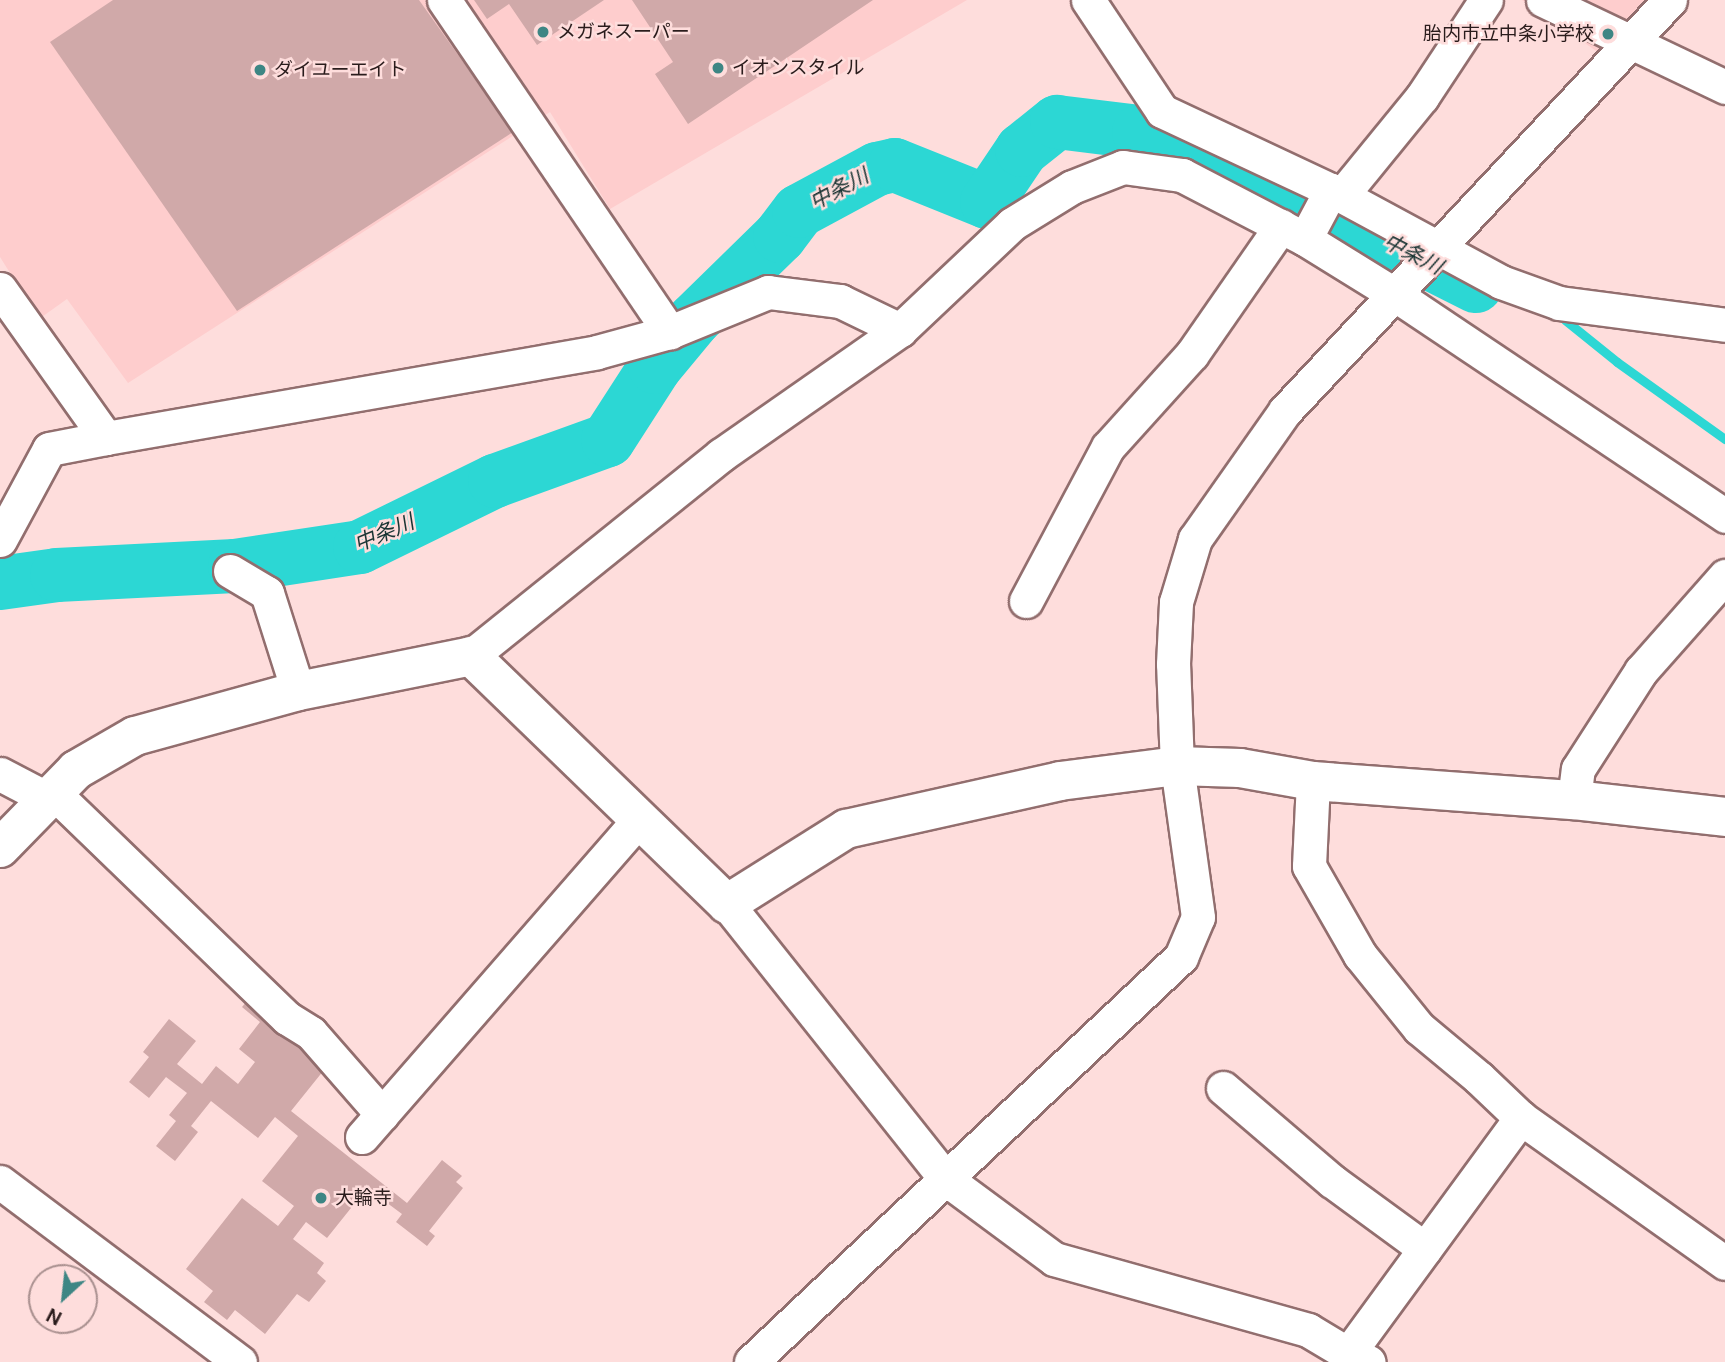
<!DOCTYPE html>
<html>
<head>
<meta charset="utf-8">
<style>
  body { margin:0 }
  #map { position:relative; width:1725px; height:1362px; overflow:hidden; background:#fedddc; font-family:"DM Sans","Noto Sans JP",sans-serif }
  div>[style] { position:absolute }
  .built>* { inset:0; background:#fecdcd }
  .stream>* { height:9px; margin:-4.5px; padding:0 4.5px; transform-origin:4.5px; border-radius:4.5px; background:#2cd7d4 }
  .river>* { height:54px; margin:-27px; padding:0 27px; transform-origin:27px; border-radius:27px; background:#2cd7d4 }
  .building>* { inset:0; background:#d0a9a9 }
  .roads { filter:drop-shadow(2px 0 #926e6e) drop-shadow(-2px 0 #926e6e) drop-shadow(0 2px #926e6e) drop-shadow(0 -2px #926e6e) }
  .minor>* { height:33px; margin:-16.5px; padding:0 16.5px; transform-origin:16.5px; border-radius:16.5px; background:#fff }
  .tertiary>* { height:38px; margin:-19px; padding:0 19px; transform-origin:19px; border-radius:19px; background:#fff }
  .dots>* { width:19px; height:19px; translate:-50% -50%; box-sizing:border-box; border:4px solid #fedddc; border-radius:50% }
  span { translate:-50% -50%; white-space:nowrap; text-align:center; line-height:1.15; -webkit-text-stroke:5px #fedddc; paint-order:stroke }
  .poi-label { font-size:19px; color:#2a1c1c }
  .left { translate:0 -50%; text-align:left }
  .right { translate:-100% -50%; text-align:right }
  .water-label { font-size:21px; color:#1a3433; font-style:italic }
  .north { position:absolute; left:28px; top:1264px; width:70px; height:70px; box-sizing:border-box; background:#fedddc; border:2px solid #a9908f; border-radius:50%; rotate:207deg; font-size:19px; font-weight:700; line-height:28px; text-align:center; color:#2a1c1c }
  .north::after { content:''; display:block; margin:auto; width:24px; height:32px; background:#3e8684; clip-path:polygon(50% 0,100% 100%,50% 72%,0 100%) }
</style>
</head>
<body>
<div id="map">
  <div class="built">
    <div style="clip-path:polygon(0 0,967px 0,610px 209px,550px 112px,128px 383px,67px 299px,39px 319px,0 257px)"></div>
    <div style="clip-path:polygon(1522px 0,1668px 0,1621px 68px)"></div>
  </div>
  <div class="stream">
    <div style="left:1565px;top:320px;width:67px;rotate:38.9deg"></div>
    <div style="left:1617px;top:362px;width:133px;rotate:35.5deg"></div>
  </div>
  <div class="river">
    <div style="left:0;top:583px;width:58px;rotate:-8deg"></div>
    <div style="left:57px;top:575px;width:178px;rotate:-2.9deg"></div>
    <div style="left:235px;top:566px;width:126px;rotate:-8.6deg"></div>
    <div style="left:360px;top:547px;width:150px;rotate:-26.1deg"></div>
    <div style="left:495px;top:481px;width:120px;rotate:-19.9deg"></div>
    <div style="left:608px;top:440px;width:87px;rotate:-57.2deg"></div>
    <div style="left:655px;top:367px;width:61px;rotate:-50.3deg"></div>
    <div style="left:694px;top:320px;width:120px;rotate:-44.3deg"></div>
    <div style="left:780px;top:236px;width:31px;rotate:-53deg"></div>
    <div style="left:799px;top:211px;width:89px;rotate:-28.3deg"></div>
    <div style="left:877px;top:169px;width:18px;rotate:-13deg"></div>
    <div style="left:895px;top:165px;width:99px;rotate:21.9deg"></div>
    <div style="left:987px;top:202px;width:63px;rotate:-56.1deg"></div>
    <div style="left:1022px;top:150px;width:45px;rotate:-38.7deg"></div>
    <div style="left:1057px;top:122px;width:83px;rotate:7deg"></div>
    <div style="left:1139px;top:132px;width:97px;rotate:18.6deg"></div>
    <div style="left:1231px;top:163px;width:274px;rotate:26.7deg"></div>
  </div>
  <div class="building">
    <div style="clip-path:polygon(113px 0,419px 0,513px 132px,237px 311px,50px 42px)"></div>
    <div style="clip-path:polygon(474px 0,604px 0,537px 45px,509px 4px,487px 19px)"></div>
    <div style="clip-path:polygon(632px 0,873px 0,688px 124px,655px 74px,673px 62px)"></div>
    <div style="clip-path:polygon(247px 1001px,328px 1065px,291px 1111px,407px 1203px,442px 1160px,462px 1176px,456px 1182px,463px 1188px,429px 1231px,435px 1236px,427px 1246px,396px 1222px,402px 1214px,367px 1188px,327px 1238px,306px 1222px,293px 1239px,324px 1263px,317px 1273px,326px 1281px,309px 1302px,297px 1294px,265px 1334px,235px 1310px,227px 1320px,204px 1302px,213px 1291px,186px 1269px,242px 1198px,278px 1226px,294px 1206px,262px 1181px,298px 1136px,275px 1117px,258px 1138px,211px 1101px,191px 1126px,198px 1132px,175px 1161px,156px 1146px,176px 1121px,169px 1115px,187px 1093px,166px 1077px,149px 1098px,129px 1082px,149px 1057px,143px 1052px,169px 1019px,196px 1041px,177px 1064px,202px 1084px,216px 1066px,238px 1084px,255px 1062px,239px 1049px,260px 1022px,242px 1007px)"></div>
  </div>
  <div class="roads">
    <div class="minor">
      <div style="left:444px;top:0;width:402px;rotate:55.8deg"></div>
      <div style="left:1088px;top:0;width:133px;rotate:56.3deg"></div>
      <div style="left:1162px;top:111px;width:187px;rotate:25.1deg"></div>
      <div style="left:1331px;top:190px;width:55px;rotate:118deg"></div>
      <div style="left:1543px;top:0;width:202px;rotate:25.5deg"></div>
      <div style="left:1331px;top:190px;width:193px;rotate:28.4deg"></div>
      <div style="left:1501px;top:282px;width:62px;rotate:19.9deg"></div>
      <div style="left:1559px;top:303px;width:167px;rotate:7.5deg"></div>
      <div style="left:1342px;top:195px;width:127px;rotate:-50.8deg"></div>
      <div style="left:1422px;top:97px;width:116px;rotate:-56.6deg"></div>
      <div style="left:0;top:289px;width:183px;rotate:54.6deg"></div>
      <div style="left:106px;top:438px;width:498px;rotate:-9.9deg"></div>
      <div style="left:597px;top:352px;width:76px;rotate:-15.3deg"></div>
      <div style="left:670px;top:332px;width:106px;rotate:-22.2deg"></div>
      <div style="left:768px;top:292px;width:73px;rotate:7.1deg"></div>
      <div style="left:840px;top:301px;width:67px;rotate:25.8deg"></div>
      <div style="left:0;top:540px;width:103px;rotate:-61.7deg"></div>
      <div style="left:49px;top:449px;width:58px;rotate:-10.9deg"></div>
      <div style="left:230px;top:571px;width:43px;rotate:30.7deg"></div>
      <div style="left:267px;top:593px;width:103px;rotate:72.4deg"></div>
      <div style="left:1026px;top:601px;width:174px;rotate:-62deg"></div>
      <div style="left:1108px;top:447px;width:125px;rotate:-47.9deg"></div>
      <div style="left:1192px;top:354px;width:156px;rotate:-55.2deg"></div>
      <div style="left:471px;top:656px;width:321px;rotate:-38.8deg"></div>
      <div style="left:721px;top:455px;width:218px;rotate:-34.9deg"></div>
      <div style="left:900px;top:330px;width:154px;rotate:-43.4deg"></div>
      <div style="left:1012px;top:224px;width:70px;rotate:-31.7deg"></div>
      <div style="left:1072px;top:187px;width:55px;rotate:-21.4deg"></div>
      <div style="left:1123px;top:167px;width:60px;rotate:7.7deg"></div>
      <div style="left:1182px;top:175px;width:139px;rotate:27.5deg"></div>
      <div style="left:1305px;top:239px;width:105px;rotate:31.7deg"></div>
      <div style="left:1394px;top:294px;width:399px;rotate:33.8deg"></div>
      <div style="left:0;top:774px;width:54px;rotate:27.5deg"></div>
      <div style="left:1313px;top:781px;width:85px;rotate:92.7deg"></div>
      <div style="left:1309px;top:866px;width:103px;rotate:60.2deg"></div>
      <div style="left:1360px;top:955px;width:94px;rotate:51.1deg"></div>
      <div style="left:1419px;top:1028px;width:78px;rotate:39.8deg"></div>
      <div style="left:1479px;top:1078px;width:58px;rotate:43.6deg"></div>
      <div style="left:1521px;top:1118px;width:250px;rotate:35.4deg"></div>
      <div style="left:54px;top:793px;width:324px;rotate:44deg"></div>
      <div style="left:287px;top:1018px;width:28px;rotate:32deg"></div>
      <div style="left:311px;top:1033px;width:108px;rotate:48.8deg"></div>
      <div style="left:1574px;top:800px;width:31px;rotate:-83deg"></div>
      <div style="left:1578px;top:769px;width:117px;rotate:-57.3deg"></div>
      <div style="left:1641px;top:671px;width:127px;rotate:-48.5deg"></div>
      <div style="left:727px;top:904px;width:352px;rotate:51.5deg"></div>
      <div style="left:946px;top:1179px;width:134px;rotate:36.5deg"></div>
      <div style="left:1054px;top:1259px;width:264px;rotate:15.6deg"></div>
      <div style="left:1308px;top:1330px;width:47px;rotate:31deg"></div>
      <div style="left:1348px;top:1354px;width:22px;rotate:21deg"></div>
      <div style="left:1223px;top:1088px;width:143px;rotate:40.5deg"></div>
      <div style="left:1332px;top:1181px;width:115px;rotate:36.2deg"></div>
      <div style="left:362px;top:1137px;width:422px;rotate:-48.9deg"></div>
      <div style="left:0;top:1182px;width:300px;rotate:36.9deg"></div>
      <div style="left:1348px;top:1354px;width:293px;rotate:-53.8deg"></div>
      <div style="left:751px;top:1362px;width:591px;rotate:-43.29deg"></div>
      <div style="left:1181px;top:957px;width:43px;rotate:-67deg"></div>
      <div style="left:1198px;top:917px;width:152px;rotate:-97.9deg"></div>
      <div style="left:1177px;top:766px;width:102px;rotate:-92.2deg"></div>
      <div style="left:1173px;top:664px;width:62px;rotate:-87.2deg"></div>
      <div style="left:1176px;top:602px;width:66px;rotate:-73.2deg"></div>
      <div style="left:1195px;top:539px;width:156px;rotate:-54.9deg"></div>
      <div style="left:1285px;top:411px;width:563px;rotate:-46.87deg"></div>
    </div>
    <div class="tertiary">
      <div style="left:0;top:848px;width:109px;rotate:-45.7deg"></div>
      <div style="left:76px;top:770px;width:68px;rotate:-30deg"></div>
      <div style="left:135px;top:736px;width:169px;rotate:-15.4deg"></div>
      <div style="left:298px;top:691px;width:177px;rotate:-11.4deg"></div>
      <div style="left:471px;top:656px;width:356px;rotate:44.1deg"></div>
      <div style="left:727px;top:904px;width:141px;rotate:-32.2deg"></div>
      <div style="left:846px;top:829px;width:219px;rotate:-12.6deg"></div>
      <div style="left:1060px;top:781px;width:118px;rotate:-7.3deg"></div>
      <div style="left:1177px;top:766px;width:63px;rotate:1.8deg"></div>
      <div style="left:1240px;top:768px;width:74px;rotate:10.1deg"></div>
      <div style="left:1313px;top:781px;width:262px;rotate:4.2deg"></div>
      <div style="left:1574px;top:800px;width:152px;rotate:6.4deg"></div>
    </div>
  </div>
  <div class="dots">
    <div style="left:543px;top:32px;background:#3e8684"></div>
    <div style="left:1608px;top:34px;background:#3e8684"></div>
    <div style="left:718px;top:68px;background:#3e8684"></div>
    <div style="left:260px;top:70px;background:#3e8684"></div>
    <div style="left:321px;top:1198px;background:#3e8684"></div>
  </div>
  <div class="poi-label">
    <span class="left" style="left:557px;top:32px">メガネスーパー</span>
    <span class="right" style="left:1594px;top:34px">胎内市立中条小学校</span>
    <span class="left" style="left:732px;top:68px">イオンスタイル</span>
    <span class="left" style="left:274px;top:70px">ダイユーエイト</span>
    <span class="left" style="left:335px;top:1198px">大輪寺</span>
  </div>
  <div class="water-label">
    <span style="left:839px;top:189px;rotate:-28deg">中条川</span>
    <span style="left:1413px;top:254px;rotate:27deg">中条川</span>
    <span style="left:384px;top:533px;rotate:-23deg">中条川</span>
  </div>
  <div class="north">N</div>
</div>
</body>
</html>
